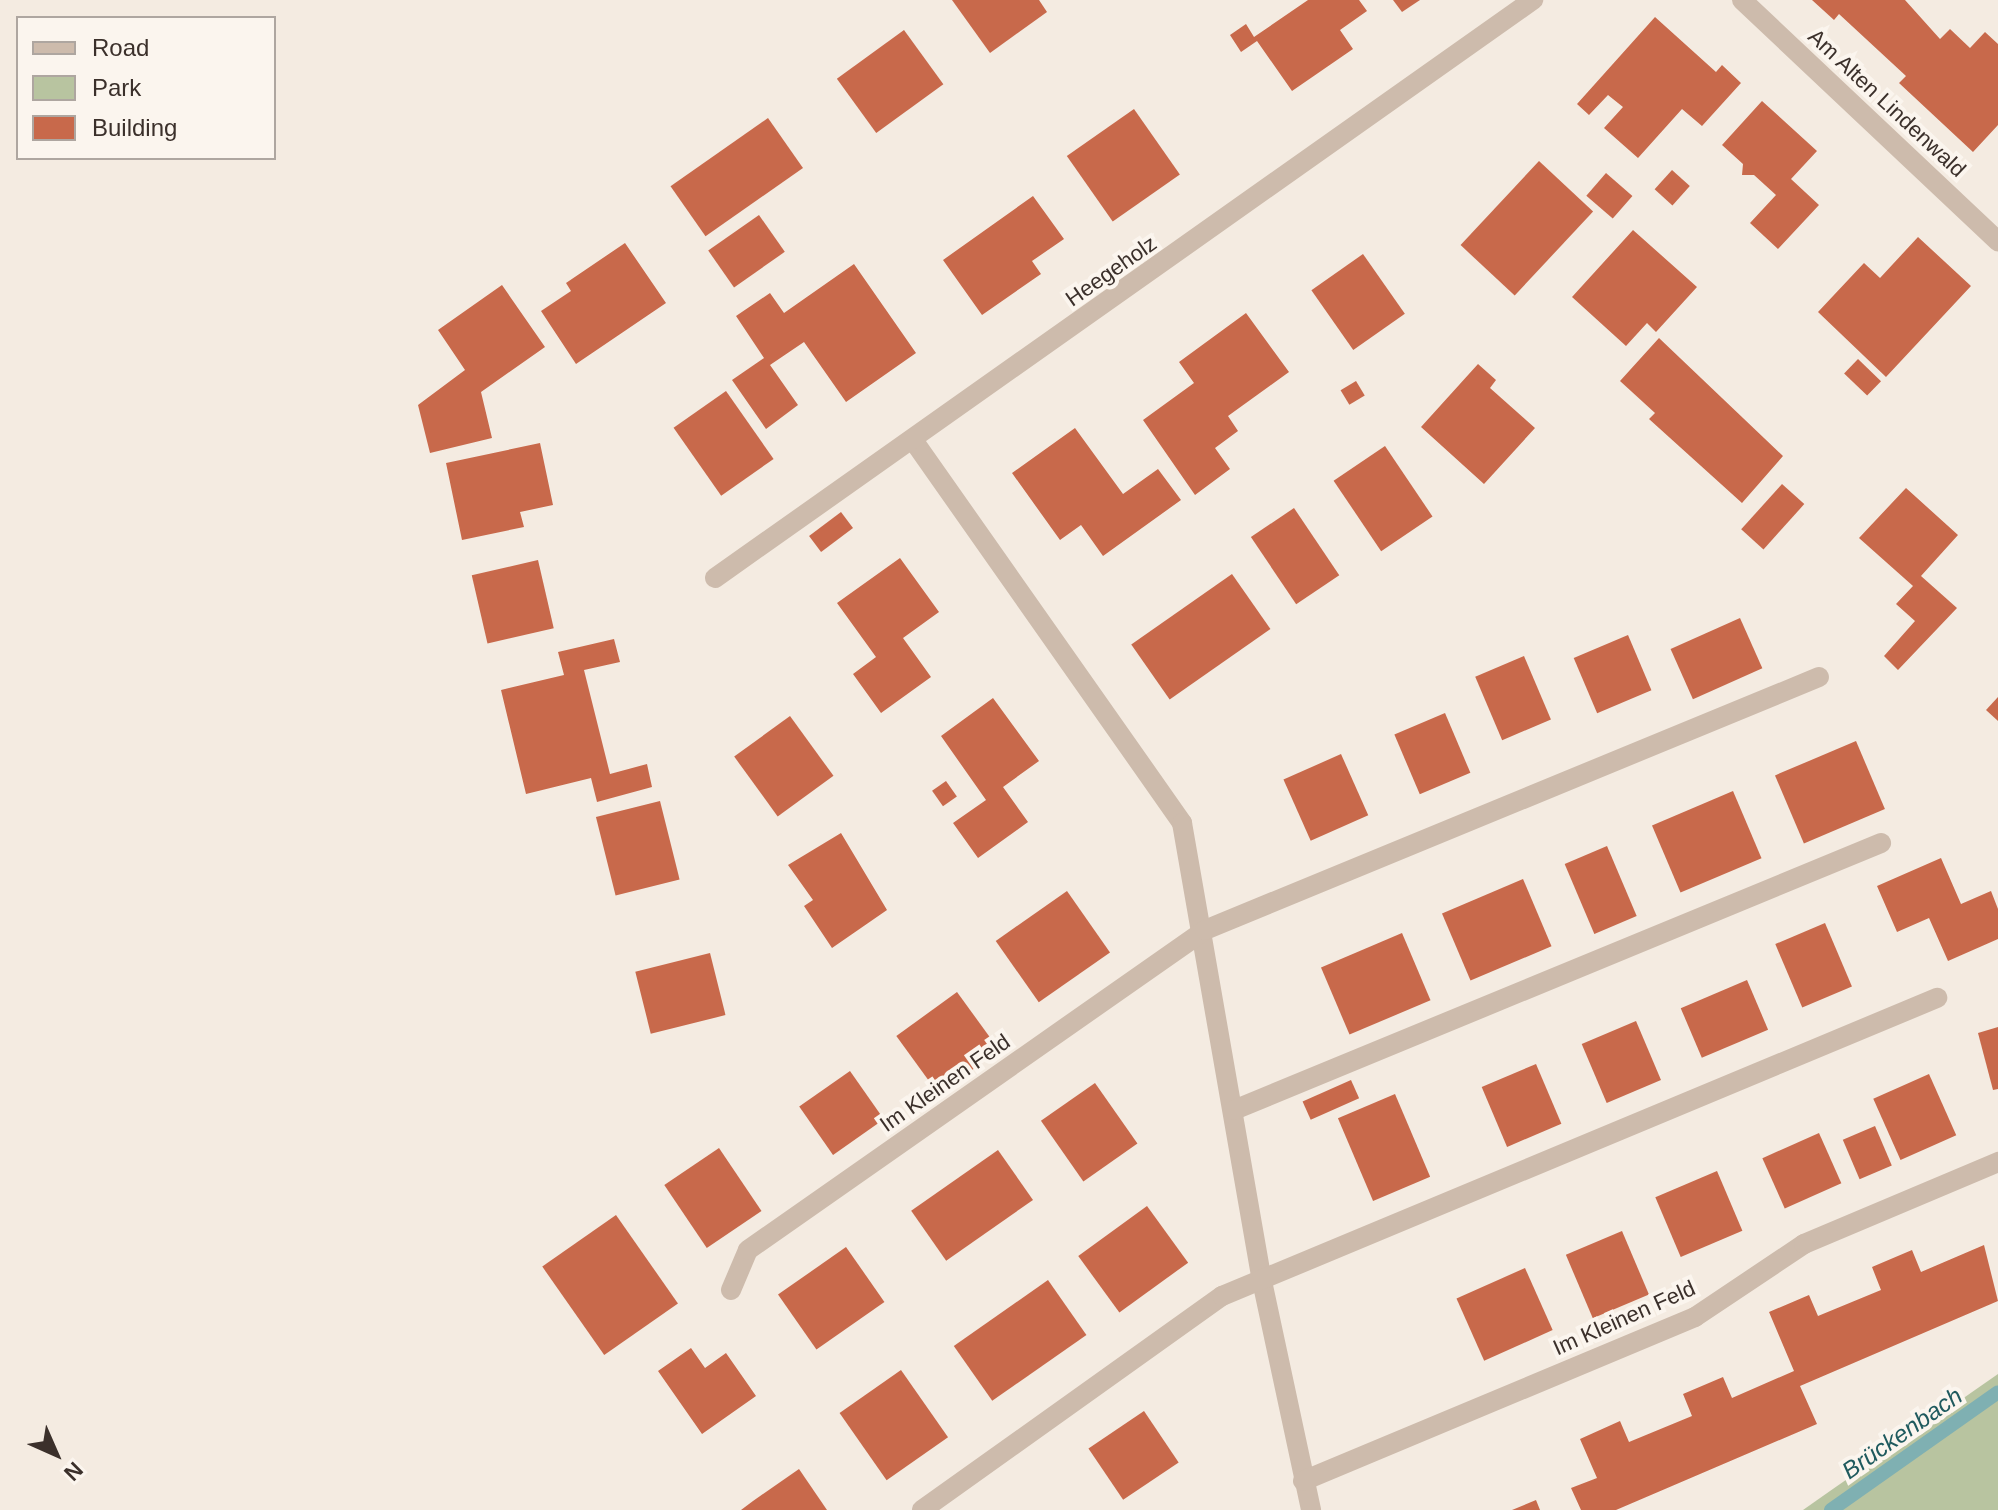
<!DOCTYPE html>
<html>
<head>
<meta charset="utf-8">
<style>
  body { margin:0 }
  #map { position:relative; width:1998px; height:1510px; overflow:hidden; background:#f4ebe1; font-family:Helvetica,sans-serif }
  div>[style] { position:absolute }
  .green>* { inset:0; background:#b8c4a0 }
  .stream>* { height:14px; margin:-7px; padding:0 7px; transform-origin:7px; border-radius:7px; background:#7fb0b2 }
  .building>* { inset:0; background:#c8694b; transform-origin:0 0 }
  .minor>* { height:20px; margin:-10px; padding:0 10px; transform-origin:10px; border-radius:10px; background:#cdbbac }
  span { translate:-50% -50%; white-space:nowrap; text-align:center; line-height:1.15; -webkit-text-stroke:8px #fbf5ee; paint-order:stroke }
  .street-label { font-size:22px; color:#3b302b }
  .water-label { font-size:24px; color:#1f5a5e; font-style:italic }
  .legend { position:absolute; left:16px; top:16px; width:260px; height:144px; box-sizing:border-box; background:#fbf5ee; border:2px solid #aea6a0; margin:0; padding:10px 14px; list-style:none; font-size:24px; color:#3b302b }
  .legend li { display:flex; align-items:center; gap:16px; height:40px }
  .legend b { width:40px; border:2px solid #aea6a0 }
  .north { position:absolute; left:16px; top:1414px; width:80px; height:80px; -webkit-text-stroke:6px #fbf5ee; paint-order:stroke; rotate:135deg; font-size:22px; font-weight:700; line-height:32px; text-align:center; color:#3b302b }
  .north::after { content:''; display:block; margin:auto; width:28px; height:36px; background:#3b302b; clip-path:polygon(50% 0,100% 100%,50% 72%,0 100%) }
</style>
</head>
<body>
<div id="map">
  <div class="green">
    <div style="clip-path:polygon(1998px 1374px,1998px 1510px,1803px 1510px,1830px 1491px)"></div>
  </div>
  <div class="stream">
    <div style="left:1831px;top:1510px;width:204px;rotate:-35.2deg"></div>
  </div>
  <div class="building">
    <div style="clip-path:polygon(952px 0,1039px 0,1047px 12px,990px 53px)"></div>
    <div style="clip-path:polygon(1308px 0,1359px 0,1367px 11px,1340px 30px,1353px 49px,1292px 91px,1257px 41px,1241px 52px,1230px 35px,1246px 24px,1254px 37px)"></div>
    <div style="clip-path:polygon(1393px 0,1420px 0,1402px 12px)"></div>
    <div style="clip-path:polygon(1812px 0,1905px 0,1940px 39px,1950px 29px,1970px 48px,1985px 32px,1998px 44px,1998px 125px,1973px 152px,1899px 83px,1906px 76px,1839px 14px,1834px 20px)"></div>
    <div style="clip-path:polygon(1655px 17px,1716px 72px,1722px 65px,1741px 83px,1702px 126px,1682px 109px,1638px 158px,1604px 128px,1623px 107px,1608px 95px,1589px 115px,1577px 104px)"></div>
    <div style="left:904px;top:30px;width:67px;height:83px;rotate:54deg"></div>
    <div style="clip-path:polygon(1762px 101px,1817px 151px,1791px 179px,1819px 205px,1778px 249px,1750px 223px,1776px 195px,1754px 175px,1742px 175px,1743px 164px,1722px 145px)"></div>
    <div style="left:1134px;top:109px;width:80px;height:82px;rotate:55deg"></div>
    <div style="left:768px;top:118px;width:61px;height:119px;rotate:55deg"></div>
    <div style="left:1539px;top:161px;width:74px;height:115px;rotate:43deg"></div>
    <div style="left:1672px;top:170px;width:24px;height:26px;rotate:42deg"></div>
    <div style="left:1606px;top:173px;width:35px;height:30px;rotate:41deg"></div>
    <div style="clip-path:polygon(1033px 196px,1064px 239px,1032px 261px,1041px 274px,982px 315px,943px 260px)"></div>
    <div style="left:759px;top:215px;width:45px;height:62px;rotate:55deg"></div>
    <div style="clip-path:polygon(1633px 230px,1697px 287px,1656px 332px,1647px 323px,1626px 346px,1572px 297px)"></div>
    <div style="clip-path:polygon(1918px 237px,1971px 286px,1886px 377px,1818px 312px,1864px 263px,1880px 278px)"></div>
    <div style="clip-path:polygon(625px 243px,666px 303px,576px 364px,541px 311px,571px 291px,566px 283px)"></div>
    <div style="left:1363px;top:254px;width:73px;height:63px;rotate:55deg"></div>
    <div style="clip-path:polygon(854px 264px,916px 353px,846px 402px,804px 342px,770px 365px,798px 405px,766px 429px,732px 380px,764px 358px,736px 316px,770px 293px,784px 313px)"></div>
    <div style="clip-path:polygon(502px 285px,545px 347px,481px 392px,492px 438px,430px 453px,418px 405px,465px 370px,438px 330px)"></div>
    <div style="clip-path:polygon(1246px 313px,1289px 372px,1228px 416px,1238px 431px,1215px 448px,1230px 469px,1195px 495px,1143px 420px,1194px 383px,1179px 362px)"></div>
    <div style="clip-path:polygon(1659px 338px,1783px 456px,1742px 503px,1649px 419px,1655px 413px,1620px 381px)"></div>
    <div style="left:1858px;top:359px;width:32px;height:20px;rotate:44deg"></div>
    <div style="clip-path:polygon(1478px 364px,1496px 380px,1490px 388px,1535px 428px,1484px 484px,1421px 427px)"></div>
    <div style="left:1356px;top:381px;width:17px;height:18px;rotate:59deg"></div>
    <div style="left:726px;top:391px;width:83px;height:64px;rotate:55deg"></div>
    <div style="clip-path:polygon(1075px 428px,1123px 494px,1158px 469px,1181px 500px,1103px 556px,1081px 525px,1060px 540px,1012px 473px)"></div>
    <div style="clip-path:polygon(540px 443px,553px 505px,520px 512px,524px 527px,462px 540px,446px 463px)"></div>
    <div style="left:1385px;top:446px;width:85px;height:62px;rotate:56deg"></div>
    <div style="left:1782px;top:484px;width:30px;height:61px;rotate:42deg"></div>
    <div style="clip-path:polygon(1906px 488px,1958px 535px,1921px 576px,1957px 608px,1898px 670px,1884px 656px,1915px 621px,1896px 604px,1913px 586px,1859px 538px)"></div>
    <div style="left:1294px;top:508px;width:81px;height:52px;rotate:56deg"></div>
    <div style="left:841px;top:512px;width:20px;height:40px;rotate:53deg"></div>
    <div style="clip-path:polygon(900px 558px,939px 612px,903px 638px,931px 677px,881px 713px,853px 674px,876px 657px,837px 603px)"></div>
    <div style="left:538px;top:560px;width:70px;height:68px;rotate:77deg"></div>
    <div style="left:1232px;top:574px;width:67px;height:123px;rotate:55deg"></div>
    <div style="left:1740px;top:618px;width:55px;height:76px;rotate:66deg"></div>
    <div style="left:1628px;top:635px;width:60px;height:59px;rotate:67deg"></div>
    <div style="clip-path:polygon(614px 639px,620px 662px,584px 670px,610px 774px,647px 764px,652px 787px,597px 802px,591px 778px,526px 794px,501px 690px,564px 675px,558px 652px)"></div>
    <div style="left:1524px;top:656px;width:69px;height:53px;rotate:67deg"></div>
    <div style="clip-path:polygon(1998px 697px,1998px 721px,1986px 710px)"></div>
    <div style="clip-path:polygon(993px 698px,1039px 761px,1003px 787px,1028px 822px,978px 858px,953px 823px,986px 800px,941px 736px)"></div>
    <div style="left:1445px;top:713px;width:65px;height:55px;rotate:67deg"></div>
    <div style="left:790px;top:716px;width:74px;height:69px;rotate:54deg"></div>
    <div style="left:1856px;top:741px;width:74px;height:88px;rotate:67deg"></div>
    <div style="left:1341px;top:754px;width:67px;height:63px;rotate:66deg"></div>
    <div style="left:946px;top:781px;width:19px;height:17px;rotate:55deg"></div>
    <div style="left:1733px;top:791px;width:73px;height:88px;rotate:67deg"></div>
    <div style="left:660px;top:801px;width:81px;height:66px;rotate:76deg"></div>
    <div style="clip-path:polygon(841px 833px,887px 910px,832px 948px,804px 906px,813px 900px,788px 865px)"></div>
    <div style="left:1607px;top:846px;width:76px;height:46px;rotate:67deg"></div>
    <div style="clip-path:polygon(1941px 858px,1961px 904px,1991px 891px,1998px 909px,1998px 939px,1948px 961px,1929px 918px,1897px 932px,1877px 886px)"></div>
    <div style="left:1523px;top:879px;width:73px;height:88px;rotate:67deg"></div>
    <div style="left:1067px;top:891px;width:75px;height:87px;rotate:55deg"></div>
    <div style="left:1825px;top:923px;width:69px;height:54px;rotate:67deg"></div>
    <div style="left:1402px;top:933px;width:73px;height:88px;rotate:67deg"></div>
    <div style="left:710px;top:953px;width:64px;height:77px;rotate:76deg"></div>
    <div style="left:1747px;top:980px;width:54px;height:72px;rotate:67deg"></div>
    <div style="left:957px;top:992px;width:72px;height:75px;rotate:54deg"></div>
    <div style="left:1636px;top:1021px;width:64px;height:59px;rotate:67deg"></div>
    <div style="clip-path:polygon(1998px 1027px,1998px 1089px,1993px 1090px,1978px 1033px)"></div>
    <div style="left:1536px;top:1064px;width:65px;height:59px;rotate:67deg"></div>
    <div style="left:850px;top:1071px;width:59px;height:62px;rotate:55deg"></div>
    <div style="left:1929px;top:1074px;width:67px;height:61px;rotate:66deg"></div>
    <div style="left:1351px;top:1080px;width:20px;height:53px;rotate:66deg"></div>
    <div style="left:1095px;top:1083px;width:74px;height:66px;rotate:55deg"></div>
    <div style="left:1395px;top:1094px;width:90px;height:62px;rotate:67deg"></div>
    <div style="left:1875px;top:1126px;width:43px;height:35px;rotate:67deg"></div>
    <div style="left:1819px;top:1133px;width:55px;height:62px;rotate:66deg"></div>
    <div style="left:719px;top:1148px;width:76px;height:66px;rotate:56deg"></div>
    <div style="left:998px;top:1150px;width:61px;height:106px;rotate:55deg"></div>
    <div style="left:1717px;top:1171px;width:65px;height:67px;rotate:67deg"></div>
    <div style="left:1147px;top:1206px;width:70px;height:85px;rotate:54deg"></div>
    <div style="left:616px;top:1215px;width:108px;height:90px;rotate:55deg"></div>
    <div style="left:1622px;top:1231px;width:69px;height:61px;rotate:67deg"></div>
    <div style="clip-path:polygon(1984px 1245px,1998px 1301px,1800px 1386px,1817px 1424px,1616px 1510px,1581px 1510px,1571px 1488px,1597px 1478px,1580px 1439px,1620px 1421px,1629px 1442px,1692px 1416px,1683px 1394px,1723px 1377px,1732px 1398px,1794px 1371px,1769px 1312px,1809px 1295px,1818px 1316px,1881px 1290px,1872px 1267px,1912px 1250px,1921px 1272px)"></div>
    <div style="left:846px;top:1247px;width:67px;height:83px;rotate:55deg"></div>
    <div style="left:1525px;top:1268px;width:68px;height:75px;rotate:66deg"></div>
    <div style="left:1048px;top:1280px;width:67px;height:115px;rotate:55deg"></div>
    <div style="clip-path:polygon(691px 1348px,705px 1368px,726px 1353px,756px 1396px,702px 1434px,658px 1371px)"></div>
    <div style="left:901px;top:1370px;width:82px;height:75px;rotate:55deg"></div>
    <div style="left:1144px;top:1411px;width:62px;height:67px;rotate:56deg"></div>
    <div style="clip-path:polygon(799px 1469px,827px 1510px,741px 1510px,753px 1501px)"></div>
    <div style="clip-path:polygon(1536px 1500px,1540px 1510px,1512px 1510px)"></div>
  </div>
  <div class="minor">
    <div style="left:1742px;top:0;width:352px;rotate:43.3deg"></div>
    <div style="left:913px;top:440px;width:468px;rotate:54.9deg"></div>
    <div style="left:1182px;top:823px;width:465px;rotate:80.1deg"></div>
    <div style="left:1262px;top:1281px;width:234px;rotate:77.9deg"></div>
    <div style="left:715px;top:578px;width:1002px;rotate:-35.25deg"></div>
    <div style="left:1234px;top:1110px;width:700px;rotate:-22.42deg"></div>
    <div style="left:731px;top:1290px;width:43px;rotate:-67deg"></div>
    <div style="left:748px;top:1250px;width:558px;rotate:-35deg"></div>
    <div style="left:1205px;top:930px;width:664px;rotate:-22.39deg"></div>
    <div style="left:1303px;top:1481px;width:425px;rotate:-22.7deg"></div>
    <div style="left:1695px;top:1317px;width:131px;rotate:-33.8deg"></div>
    <div style="left:1804px;top:1244px;width:211px;rotate:-22.9deg"></div>
    <div style="left:922px;top:1510px;width:369px;rotate:-35.5deg"></div>
    <div style="left:1222px;top:1296px;width:775px;rotate:-22.63deg"></div>
  </div>
  <div class="street-label">
    <span style="left:1887px;top:103px;rotate:43deg">Am Alten Lindenwald</span>
    <span style="left:1111px;top:271px;rotate:-35deg">Heegeholz</span>
    <span style="left:945px;top:1083px;rotate:-35deg">Im Kleinen Feld</span>
    <span style="left:1624px;top:1318px;rotate:-24deg">Im Kleinen Feld</span>
  </div>
  <div class="water-label">
    <span style="left:1902px;top:1433px;rotate:-35deg">Brückenbach</span>
  </div>
  <ul class="legend">
  <li><b style="height:10px;background:#cdbbac"></b>Road</li>
  <li><b style="height:22px;background:#b8c4a0"></b>Park</li>
  <li><b style="height:22px;background:#c8694b"></b>Building</li>
  </ul>
  <div class="north">N</div>
</div>
</body>
</html>
